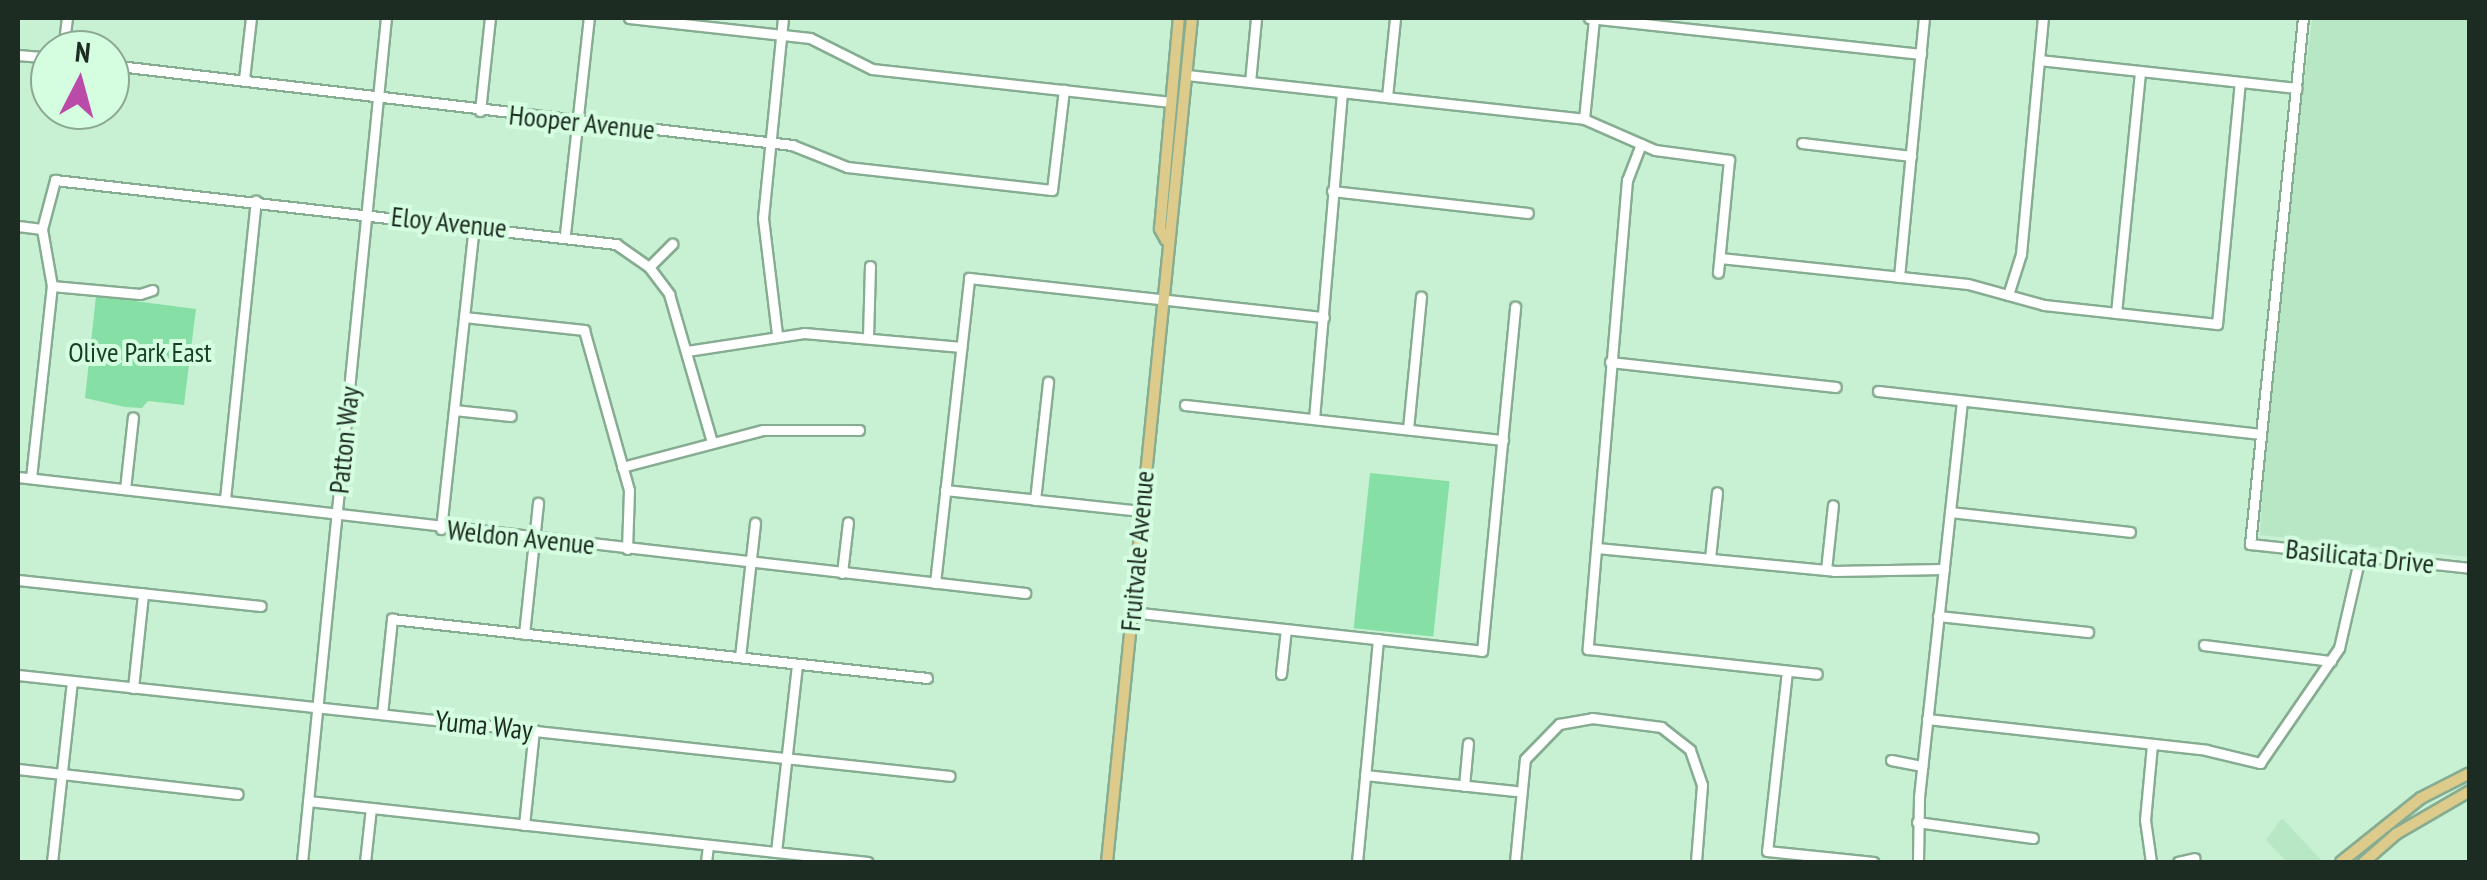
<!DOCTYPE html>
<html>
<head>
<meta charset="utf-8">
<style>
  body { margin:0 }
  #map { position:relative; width:2487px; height:880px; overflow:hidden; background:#c8f0d3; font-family:"PT Sans Narrow",sans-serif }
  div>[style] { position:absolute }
  .built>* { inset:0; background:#b8e7c6 }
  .green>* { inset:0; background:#86dfa5; transform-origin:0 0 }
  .roads { filter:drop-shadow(2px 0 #86ac91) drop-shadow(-2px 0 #86ac91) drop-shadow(0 2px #86ac91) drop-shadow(0 -2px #86ac91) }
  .minor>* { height:9px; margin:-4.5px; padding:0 4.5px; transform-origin:4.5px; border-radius:4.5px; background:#fff }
  .major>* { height:10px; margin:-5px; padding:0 5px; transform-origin:5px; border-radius:5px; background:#dccb8b }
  span { translate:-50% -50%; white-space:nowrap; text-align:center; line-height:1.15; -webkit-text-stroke:8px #d5fde0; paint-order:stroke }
  .street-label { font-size:28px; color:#1d2c22 }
  .park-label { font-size:28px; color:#163f26 }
  .frame { position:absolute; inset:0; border:20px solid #1d2c22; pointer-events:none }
  .north { position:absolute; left:30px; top:30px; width:100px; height:100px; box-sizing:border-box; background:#d5fde0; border:2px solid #8ba994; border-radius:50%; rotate:6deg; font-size:28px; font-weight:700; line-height:40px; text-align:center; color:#1d2c22 }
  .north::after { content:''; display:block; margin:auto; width:35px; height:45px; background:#ba4ba8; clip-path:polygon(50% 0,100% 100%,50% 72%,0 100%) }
</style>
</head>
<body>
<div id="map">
  <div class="built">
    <div style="clip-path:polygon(2312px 18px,2469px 18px,2469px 557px,2260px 535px,2266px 387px)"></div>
    <div style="clip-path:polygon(2282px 818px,2323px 862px,2287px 862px,2266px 840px)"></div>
  </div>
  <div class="green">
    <div style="clip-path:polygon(96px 296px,196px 309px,184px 405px,148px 401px,142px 408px,125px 407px,85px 398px)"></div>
    <div style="left:1370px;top:473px;width:80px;height:156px;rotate:6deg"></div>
  </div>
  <div class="roads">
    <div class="minor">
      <div style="left:629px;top:18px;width:182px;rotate:6.3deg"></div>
      <div style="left:810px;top:38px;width:69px;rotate:26.6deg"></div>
      <div style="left:872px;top:69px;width:301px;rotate:6.3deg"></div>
      <div style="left:1589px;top:18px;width:334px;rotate:6.2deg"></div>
      <div style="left:2303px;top:18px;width:529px;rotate:95.75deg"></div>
      <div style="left:2250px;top:544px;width:221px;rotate:6.2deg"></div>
      <div style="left:63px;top:50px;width:32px;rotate:-83deg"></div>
      <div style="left:18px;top:55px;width:32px;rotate:5deg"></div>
      <div style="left:2039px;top:60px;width:259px;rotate:6.2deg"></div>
      <div style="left:110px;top:65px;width:687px;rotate:6.69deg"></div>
      <div style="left:792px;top:145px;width:59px;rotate:21.8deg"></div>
      <div style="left:847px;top:167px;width:206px;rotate:6.4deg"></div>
      <div style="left:1052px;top:190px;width:101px;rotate:-83.2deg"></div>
      <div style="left:1187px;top:75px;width:399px;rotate:6.3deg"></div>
      <div style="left:1584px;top:119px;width:77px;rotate:23.6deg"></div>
      <div style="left:1655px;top:150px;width:75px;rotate:7.7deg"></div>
      <div style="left:1729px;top:160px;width:113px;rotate:95.6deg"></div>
      <div style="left:244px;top:79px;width:61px;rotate:-83.5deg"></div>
      <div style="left:1250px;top:82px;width:64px;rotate:-84.6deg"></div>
      <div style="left:1387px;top:97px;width:79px;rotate:-84.2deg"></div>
      <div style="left:480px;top:111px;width:94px;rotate:-83.9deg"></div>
      <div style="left:1584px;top:119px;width:101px;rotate:-84.3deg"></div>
      <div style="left:1802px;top:143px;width:110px;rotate:6.8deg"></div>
      <div style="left:1641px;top:144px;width:39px;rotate:111deg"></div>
      <div style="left:1627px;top:180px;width:471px;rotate:94.8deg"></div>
      <div style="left:1588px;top:649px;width:230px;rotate:6.2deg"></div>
      <div style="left:1332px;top:191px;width:197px;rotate:6.4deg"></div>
      <div style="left:18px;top:226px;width:24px;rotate:7deg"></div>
      <div style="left:565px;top:234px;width:217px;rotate:-83.7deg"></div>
      <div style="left:1720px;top:258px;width:249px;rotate:6deg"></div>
      <div style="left:1968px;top:284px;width:79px;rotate:15.4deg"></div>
      <div style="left:2044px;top:305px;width:174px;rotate:6.3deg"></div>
      <div style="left:2217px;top:324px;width:243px;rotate:-84.6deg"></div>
      <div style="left:649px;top:267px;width:33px;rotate:-45deg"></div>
      <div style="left:1899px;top:277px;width:260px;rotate:-84.5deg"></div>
      <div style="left:52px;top:286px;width:88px;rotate:5.2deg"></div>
      <div style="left:140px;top:294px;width:13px;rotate:-18deg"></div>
      <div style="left:2008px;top:295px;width:43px;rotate:-72.4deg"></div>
      <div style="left:2021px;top:254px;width:237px;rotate:-84.7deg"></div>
      <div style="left:2116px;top:313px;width:243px;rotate:-84.3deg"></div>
      <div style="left:464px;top:317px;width:121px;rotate:6.2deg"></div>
      <div style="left:584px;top:330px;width:166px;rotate:74.3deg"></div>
      <div style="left:629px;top:490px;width:59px;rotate:91.9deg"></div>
      <div style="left:777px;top:334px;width:117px;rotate:-96.9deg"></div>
      <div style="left:763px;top:218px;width:201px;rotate:-84.3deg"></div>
      <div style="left:868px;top:337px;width:71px;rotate:-88.4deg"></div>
      <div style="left:687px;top:351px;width:118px;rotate:-8.7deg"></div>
      <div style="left:804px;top:333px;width:158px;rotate:5.1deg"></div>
      <div style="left:1610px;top:362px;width:227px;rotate:6.3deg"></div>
      <div style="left:1878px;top:391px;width:385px;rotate:6.4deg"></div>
      <div style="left:1185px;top:405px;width:320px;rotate:6.3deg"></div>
      <div style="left:454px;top:410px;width:57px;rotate:6deg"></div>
      <div style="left:1314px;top:419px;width:328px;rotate:-85.1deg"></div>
      <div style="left:1408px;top:429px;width:133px;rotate:-84.4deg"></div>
      <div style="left:622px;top:467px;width:146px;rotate:-14.7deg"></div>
      <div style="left:763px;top:430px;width:96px"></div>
      <div style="left:18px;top:477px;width:1014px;rotate:6.57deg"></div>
      <div style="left:31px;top:478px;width:193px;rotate:-83.8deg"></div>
      <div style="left:52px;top:286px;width:58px;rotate:-100deg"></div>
      <div style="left:42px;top:229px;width:51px;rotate:-75.1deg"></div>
      <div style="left:55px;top:180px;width:565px;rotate:6.51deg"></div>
      <div style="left:616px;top:244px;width:40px;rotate:34.9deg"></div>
      <div style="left:649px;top:267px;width:34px;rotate:53deg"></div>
      <div style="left:669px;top:294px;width:154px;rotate:73.8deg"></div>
      <div style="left:125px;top:489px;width:72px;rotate:-83.7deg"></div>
      <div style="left:945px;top:490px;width:197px;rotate:6.1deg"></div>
      <div style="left:225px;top:499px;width:300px;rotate:-84.1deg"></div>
      <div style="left:1035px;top:500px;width:119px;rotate:-83.7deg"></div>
      <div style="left:1950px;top:512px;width:181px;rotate:6.3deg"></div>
      <div style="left:441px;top:529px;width:307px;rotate:-83.8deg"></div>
      <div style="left:1597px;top:548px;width:238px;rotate:5.5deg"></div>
      <div style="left:1834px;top:571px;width:110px;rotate:-1deg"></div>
      <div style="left:1710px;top:558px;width:66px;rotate:-83.9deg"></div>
      <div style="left:1826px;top:570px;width:65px;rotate:-83.9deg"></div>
      <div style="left:842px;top:573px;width:51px;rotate:-83.3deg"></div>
      <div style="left:18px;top:580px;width:244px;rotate:6.1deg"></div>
      <div style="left:935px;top:583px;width:307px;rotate:-83.6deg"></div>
      <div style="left:969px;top:278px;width:357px;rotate:6.3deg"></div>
      <div style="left:1131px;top:612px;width:353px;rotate:6.3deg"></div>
      <div style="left:1482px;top:651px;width:346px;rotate:-84.5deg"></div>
      <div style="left:1938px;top:616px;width:151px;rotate:6.1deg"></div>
      <div style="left:524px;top:634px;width:132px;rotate:-83.9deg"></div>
      <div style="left:2204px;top:645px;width:128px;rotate:7.2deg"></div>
      <div style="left:740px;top:657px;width:135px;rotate:-83.6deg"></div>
      <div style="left:1787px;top:671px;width:181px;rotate:96.3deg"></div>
      <div style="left:1767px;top:851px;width:107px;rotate:5.9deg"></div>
      <div style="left:1281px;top:674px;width:45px;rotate:-83.7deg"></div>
      <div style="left:18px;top:675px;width:937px;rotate:6.18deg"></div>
      <div style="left:133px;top:688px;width:95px;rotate:-83.9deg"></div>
      <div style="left:382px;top:714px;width:96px;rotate:-84deg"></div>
      <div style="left:392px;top:619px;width:538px;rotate:6.29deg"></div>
      <div style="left:1927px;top:719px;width:281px;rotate:6.3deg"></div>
      <div style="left:2206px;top:750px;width:56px;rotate:13.5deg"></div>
      <div style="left:2260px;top:763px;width:140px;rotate:-55.5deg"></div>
      <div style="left:2339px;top:648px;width:94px;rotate:-77.1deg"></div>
      <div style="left:1891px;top:760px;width:32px;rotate:11deg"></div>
      <div style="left:18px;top:769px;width:221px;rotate:6.5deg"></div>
      <div style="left:1365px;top:775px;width:151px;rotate:6.1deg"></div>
      <div style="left:1464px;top:786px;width:43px;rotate:-84.7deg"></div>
      <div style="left:308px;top:801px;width:563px;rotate:6.22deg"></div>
      <div style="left:1917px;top:822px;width:117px;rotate:7.9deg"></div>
      <div style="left:524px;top:825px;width:96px;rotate:-84deg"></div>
      <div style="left:776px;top:852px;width:189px;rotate:-83.6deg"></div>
      <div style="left:52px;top:862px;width:182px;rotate:-83.7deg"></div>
      <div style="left:302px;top:862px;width:848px;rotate:-84.32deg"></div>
      <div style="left:365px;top:862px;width:54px;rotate:-83.7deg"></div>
      <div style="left:706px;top:862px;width:17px;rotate:-83deg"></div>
      <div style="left:1357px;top:862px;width:224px;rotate:-84.6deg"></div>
      <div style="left:1515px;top:862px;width:103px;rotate:-84.5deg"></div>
      <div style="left:1525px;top:759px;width:49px;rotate:-45.8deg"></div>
      <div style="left:1559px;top:724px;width:34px;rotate:-10deg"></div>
      <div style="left:1592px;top:718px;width:70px;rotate:7.4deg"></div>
      <div style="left:1661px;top:727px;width:37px;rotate:38deg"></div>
      <div style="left:1690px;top:750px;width:37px;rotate:71deg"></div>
      <div style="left:1702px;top:785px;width:77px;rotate:94.5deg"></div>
      <div style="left:1918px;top:862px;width:65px;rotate:-89.1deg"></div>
      <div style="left:1919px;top:797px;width:398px;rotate:-83.8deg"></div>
      <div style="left:2151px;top:862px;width:42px;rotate:-98.1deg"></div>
      <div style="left:2145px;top:820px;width:76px;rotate:-84.7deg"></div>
      <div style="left:2178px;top:862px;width:17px;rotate:-13deg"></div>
    </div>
    <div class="major">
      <div style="left:1166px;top:240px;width:13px;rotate:-119deg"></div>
      <div style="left:1160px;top:229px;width:212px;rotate:-84.9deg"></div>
      <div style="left:1107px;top:862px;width:848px;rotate:-84.25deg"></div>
      <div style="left:2341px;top:862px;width:102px;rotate:-38.7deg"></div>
      <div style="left:2421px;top:798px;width:55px;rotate:-27deg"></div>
      <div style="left:2364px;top:862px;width:43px;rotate:-41.2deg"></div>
      <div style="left:2396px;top:834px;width:86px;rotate:-30.2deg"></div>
    </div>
  </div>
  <div class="street-label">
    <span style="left:582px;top:122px;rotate:6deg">Hooper Avenue</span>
    <span style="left:449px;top:222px;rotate:6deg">Eloy Avenue</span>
    <span style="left:344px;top:440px;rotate:-84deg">Patton Way</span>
    <span style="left:521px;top:537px;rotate:6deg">Weldon Avenue</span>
    <span style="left:1137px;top:551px;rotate:-85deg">Fruitvale Avenue</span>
    <span style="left:2360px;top:556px;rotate:6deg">Basilicata Drive</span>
    <span style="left:484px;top:725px;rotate:6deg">Yuma Way</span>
  </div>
  <div class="park-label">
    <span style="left:140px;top:352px">Olive Park East</span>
  </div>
  <div class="frame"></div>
  <div class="north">N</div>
</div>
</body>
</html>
